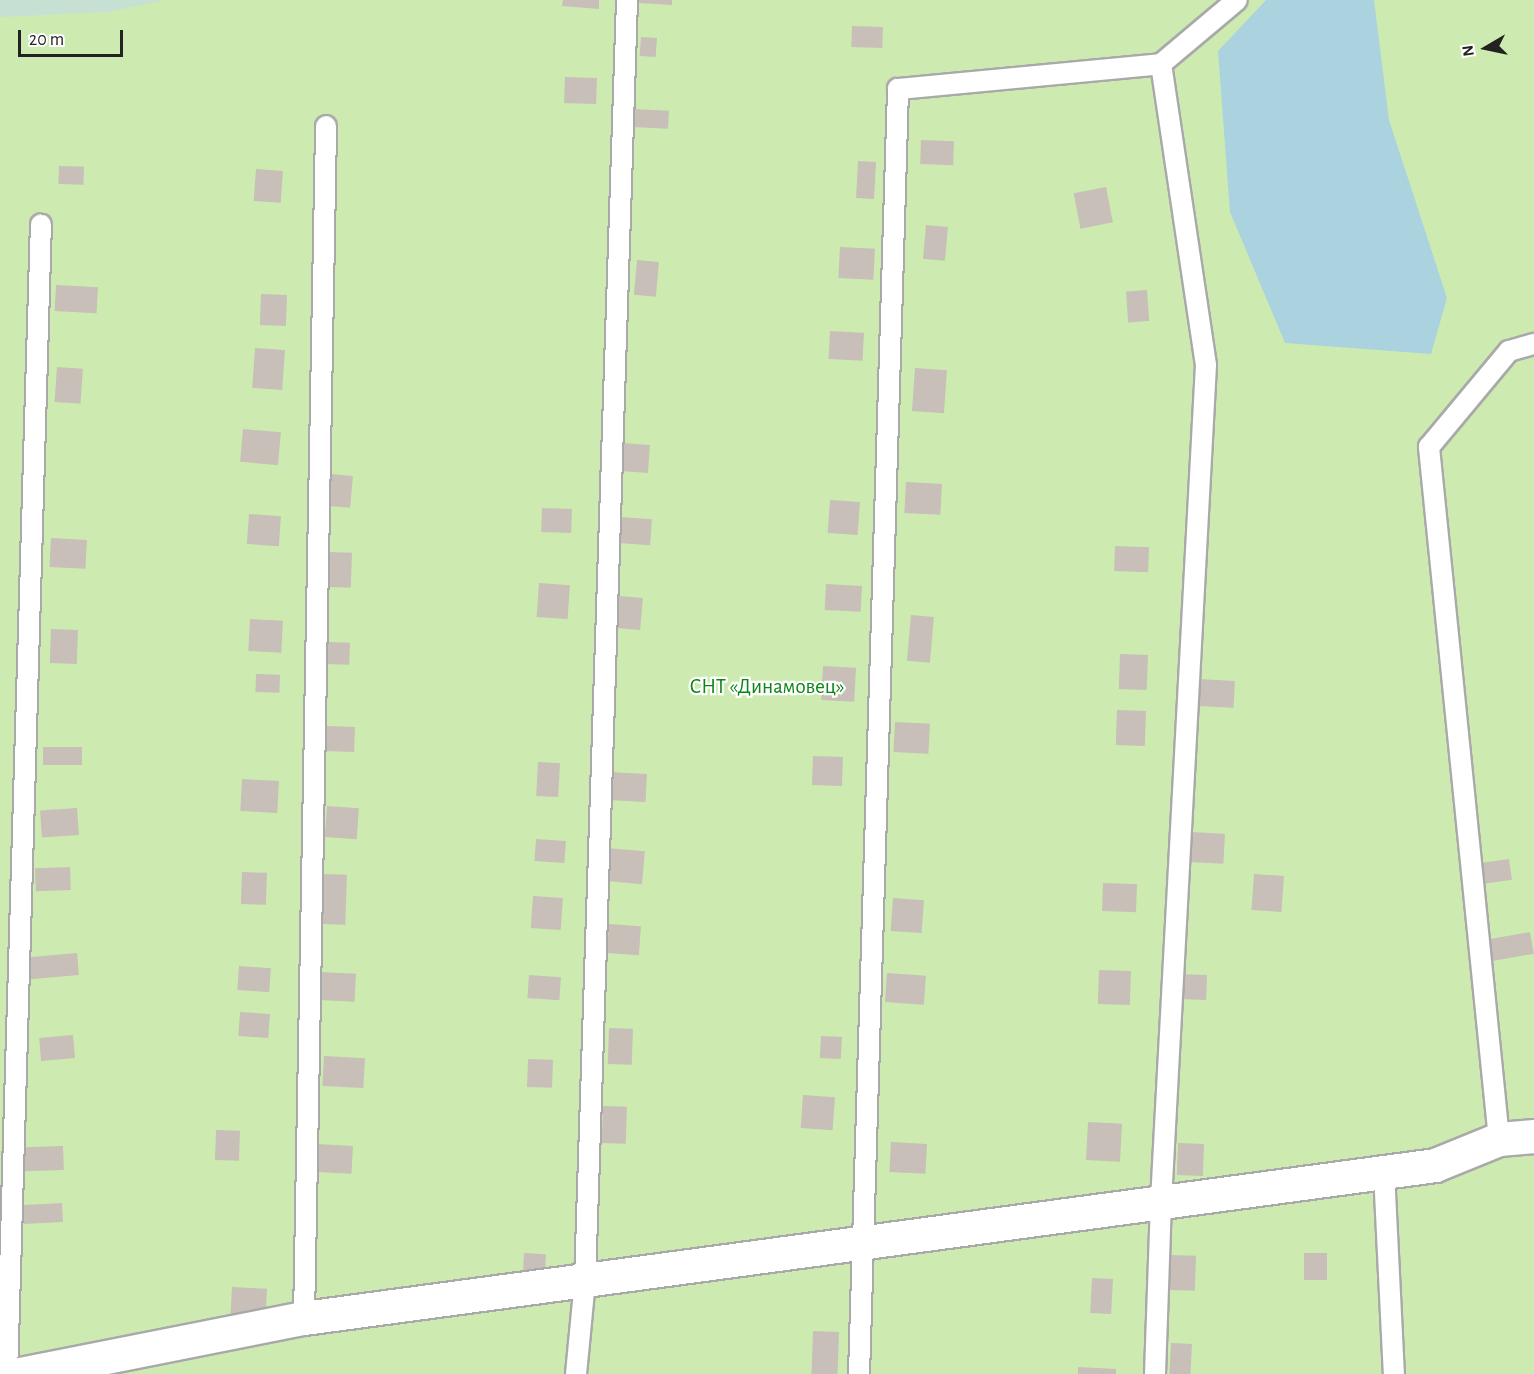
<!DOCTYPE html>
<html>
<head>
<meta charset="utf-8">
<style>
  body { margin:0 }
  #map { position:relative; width:1534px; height:1374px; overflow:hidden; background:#f2efe9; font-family:"Alegreya Sans",sans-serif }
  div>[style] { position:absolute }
  .grass>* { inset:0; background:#cdebb0; transform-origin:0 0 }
  .wetland>* { inset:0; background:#c6e0d4 }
  .water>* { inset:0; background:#aad3df }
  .building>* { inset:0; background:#c7bfb8; transform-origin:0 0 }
  .roads { filter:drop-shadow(2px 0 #a9a9a9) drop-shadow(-2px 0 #a9a9a9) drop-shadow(0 2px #a9a9a9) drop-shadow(0 -2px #a9a9a9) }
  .lane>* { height:20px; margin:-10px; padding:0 10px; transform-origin:10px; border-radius:10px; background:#fff }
  .street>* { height:33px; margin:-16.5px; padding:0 16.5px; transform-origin:16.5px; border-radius:16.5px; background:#fff }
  span { translate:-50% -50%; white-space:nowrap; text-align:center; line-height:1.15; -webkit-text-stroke:4.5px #fff; paint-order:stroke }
  .park-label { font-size:21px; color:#0c8416 }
  .north { position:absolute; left:1456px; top:18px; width:60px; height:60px; -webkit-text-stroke:4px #fff; paint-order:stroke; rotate:261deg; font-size:16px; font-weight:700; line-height:24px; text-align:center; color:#222 }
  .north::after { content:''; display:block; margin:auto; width:21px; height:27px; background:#222; clip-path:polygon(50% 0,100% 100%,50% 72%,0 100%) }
  .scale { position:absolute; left:18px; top:30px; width:105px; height:27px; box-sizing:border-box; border:3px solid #222; border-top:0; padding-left:8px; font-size:18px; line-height:21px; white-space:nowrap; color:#222; -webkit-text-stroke:4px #fff; paint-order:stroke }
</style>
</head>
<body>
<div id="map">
  <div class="grass">
    <div style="left:0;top:0;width:1534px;height:1374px"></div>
  </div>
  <div class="wetland">
    <div style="clip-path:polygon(0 0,165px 0,109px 12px,0 17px)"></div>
  </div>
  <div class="water">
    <div style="clip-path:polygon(1266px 0,1374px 0,1389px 120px,1447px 298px,1431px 354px,1285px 343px,1230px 212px,1218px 51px)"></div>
  </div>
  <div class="building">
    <div style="clip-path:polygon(563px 0,599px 0,599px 9px,562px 6px)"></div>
    <div style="clip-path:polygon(639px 0,672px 0,672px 5px,639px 3px)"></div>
    <div style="left:852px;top:26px;width:31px;height:21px;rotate:2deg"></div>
    <div style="left:641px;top:37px;width:16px;height:19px;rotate:4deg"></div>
    <div style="left:565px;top:77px;width:32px;height:26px;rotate:2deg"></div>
    <div style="left:634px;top:109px;width:35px;height:18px;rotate:3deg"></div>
    <div style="left:921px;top:140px;width:33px;height:24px;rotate:2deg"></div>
    <div style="left:858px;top:161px;width:18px;height:37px;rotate:3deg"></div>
    <div style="left:59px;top:166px;width:25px;height:18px;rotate:2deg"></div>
    <div style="left:256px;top:169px;width:27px;height:32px;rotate:4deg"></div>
    <div style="left:1106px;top:187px;width:36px;height:33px;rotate:79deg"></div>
    <div style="left:926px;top:225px;width:22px;height:34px;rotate:5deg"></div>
    <div style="left:840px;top:247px;width:35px;height:31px;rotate:3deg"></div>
    <div style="left:637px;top:260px;width:22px;height:35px;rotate:5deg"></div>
    <div style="left:56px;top:285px;width:42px;height:26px;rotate:3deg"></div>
    <div style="left:1147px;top:290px;width:31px;height:21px;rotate:86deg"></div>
    <div style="left:261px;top:294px;width:26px;height:31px;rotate:2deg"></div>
    <div style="left:830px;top:331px;width:34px;height:28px;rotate:3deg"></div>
    <div style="left:255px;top:348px;width:30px;height:40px;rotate:4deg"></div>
    <div style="left:57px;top:367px;width:26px;height:35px;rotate:4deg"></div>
    <div style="left:915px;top:368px;width:32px;height:43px;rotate:4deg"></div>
    <div style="left:243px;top:429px;width:38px;height:33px;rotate:5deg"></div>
    <div style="left:622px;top:443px;width:28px;height:28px;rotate:4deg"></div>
    <div style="left:331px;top:474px;width:22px;height:32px;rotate:5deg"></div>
    <div style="left:906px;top:482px;width:36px;height:31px;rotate:3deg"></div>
    <div style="left:830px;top:500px;width:30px;height:33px;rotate:4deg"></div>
    <div style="left:542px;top:508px;width:30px;height:24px;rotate:2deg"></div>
    <div style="left:249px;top:514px;width:32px;height:30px;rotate:4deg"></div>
    <div style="left:620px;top:517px;width:32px;height:26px;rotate:4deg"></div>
    <div style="left:51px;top:538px;width:36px;height:29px;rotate:3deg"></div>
    <div style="left:1115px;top:546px;width:34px;height:25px;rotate:2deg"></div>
    <div style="left:329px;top:552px;width:23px;height:35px;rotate:2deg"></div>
    <div style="left:539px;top:583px;width:31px;height:34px;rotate:4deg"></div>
    <div style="left:826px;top:584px;width:36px;height:26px;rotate:3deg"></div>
    <div style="left:619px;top:596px;width:24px;height:32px;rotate:5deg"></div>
    <div style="left:911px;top:615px;width:23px;height:46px;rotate:5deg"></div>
    <div style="left:250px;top:619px;width:33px;height:32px;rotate:3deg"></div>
    <div style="left:51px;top:629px;width:27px;height:34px;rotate:2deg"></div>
    <div style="left:326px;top:642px;width:24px;height:22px;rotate:2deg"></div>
    <div style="left:1120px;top:654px;width:28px;height:35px;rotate:2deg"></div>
    <div style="left:823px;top:666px;width:33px;height:34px;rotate:3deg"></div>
    <div style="left:256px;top:674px;width:24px;height:18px;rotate:2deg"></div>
    <div style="left:1199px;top:679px;width:36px;height:27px;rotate:3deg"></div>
    <div style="left:1117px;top:710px;width:29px;height:35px;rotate:2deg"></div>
    <div style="left:895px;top:722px;width:35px;height:30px;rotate:3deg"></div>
    <div style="left:326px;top:726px;width:29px;height:25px;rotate:2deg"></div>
    <div style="left:82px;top:747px;width:18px;height:39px;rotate:90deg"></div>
    <div style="left:813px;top:756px;width:30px;height:29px;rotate:2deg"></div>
    <div style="left:538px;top:762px;width:22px;height:34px;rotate:3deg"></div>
    <div style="left:610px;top:772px;width:37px;height:28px;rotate:3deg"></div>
    <div style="left:242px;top:779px;width:37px;height:32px;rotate:3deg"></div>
    <div style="left:327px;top:806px;width:32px;height:31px;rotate:4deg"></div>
    <div style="left:77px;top:808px;width:27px;height:37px;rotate:86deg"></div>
    <div style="left:1190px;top:832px;width:35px;height:30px;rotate:3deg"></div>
    <div style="left:536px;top:839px;width:30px;height:22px;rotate:4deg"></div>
    <div style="left:607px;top:848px;width:38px;height:33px;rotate:5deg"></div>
    <div style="left:1509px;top:859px;width:21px;height:32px;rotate:82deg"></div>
    <div style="left:70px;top:867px;width:23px;height:35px;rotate:88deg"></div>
    <div style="left:242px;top:872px;width:25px;height:32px;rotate:2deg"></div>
    <div style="left:322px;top:874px;width:25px;height:50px;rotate:2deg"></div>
    <div style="left:1254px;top:874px;width:30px;height:36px;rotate:4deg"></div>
    <div style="left:1103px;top:883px;width:34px;height:28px;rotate:2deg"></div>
    <div style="left:533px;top:896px;width:30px;height:32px;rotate:4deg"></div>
    <div style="left:893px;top:898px;width:31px;height:33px;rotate:4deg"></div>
    <div style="left:609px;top:924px;width:32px;height:29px;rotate:4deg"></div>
    <div style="left:1530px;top:932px;width:22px;height:42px;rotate:80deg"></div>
    <div style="left:77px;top:953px;width:22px;height:49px;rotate:85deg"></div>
    <div style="left:239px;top:966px;width:32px;height:24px;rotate:4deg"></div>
    <div style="left:1099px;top:970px;width:32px;height:34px;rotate:2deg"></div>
    <div style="left:321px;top:972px;width:35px;height:28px;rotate:3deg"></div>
    <div style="left:887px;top:973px;width:39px;height:29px;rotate:4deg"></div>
    <div style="left:1178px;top:974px;width:29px;height:25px;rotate:2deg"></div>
    <div style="left:529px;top:975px;width:32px;height:23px;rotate:4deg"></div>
    <div style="left:240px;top:1012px;width:30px;height:24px;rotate:4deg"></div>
    <div style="left:609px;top:1028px;width:24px;height:36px;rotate:2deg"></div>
    <div style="left:73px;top:1035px;width:23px;height:34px;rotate:85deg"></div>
    <div style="left:821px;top:1036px;width:21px;height:22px;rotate:3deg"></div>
    <div style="left:324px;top:1056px;width:41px;height:30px;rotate:3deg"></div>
    <div style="left:528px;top:1059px;width:25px;height:28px;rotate:2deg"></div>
    <div style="left:803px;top:1095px;width:32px;height:33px;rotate:4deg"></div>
    <div style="left:603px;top:1106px;width:24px;height:37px;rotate:2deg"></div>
    <div style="left:1088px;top:1122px;width:34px;height:38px;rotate:3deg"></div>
    <div style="left:216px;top:1130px;width:24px;height:30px;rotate:2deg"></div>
    <div style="left:891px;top:1142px;width:36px;height:30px;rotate:3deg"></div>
    <div style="left:1178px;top:1143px;width:26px;height:32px;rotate:2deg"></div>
    <div style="left:317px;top:1144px;width:36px;height:28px;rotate:3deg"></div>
    <div style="left:63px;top:1146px;width:24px;height:39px;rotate:88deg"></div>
    <div style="left:62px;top:1203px;width:19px;height:39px;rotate:87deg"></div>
    <div style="left:524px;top:1253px;width:22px;height:29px;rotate:3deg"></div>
    <div style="left:1304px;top:1253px;width:23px;height:27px"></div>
    <div style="left:1171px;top:1255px;width:25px;height:35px;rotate:2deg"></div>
    <div style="left:1092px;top:1278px;width:21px;height:35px;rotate:3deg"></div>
    <div style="left:232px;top:1287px;width:35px;height:27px;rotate:3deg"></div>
    <div style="left:813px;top:1331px;width:26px;height:43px;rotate:2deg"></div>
    <div style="left:1171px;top:1343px;width:21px;height:31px;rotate:3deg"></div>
    <div style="clip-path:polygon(1078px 1367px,1116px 1369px,1116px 1374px,1078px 1374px)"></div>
  </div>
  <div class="roads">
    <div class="lane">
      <div style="left:1161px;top:64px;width:99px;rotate:-40.1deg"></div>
      <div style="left:1499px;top:1139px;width:696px;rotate:-95.78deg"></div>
      <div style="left:1429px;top:447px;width:125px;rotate:-50.2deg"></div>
      <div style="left:1509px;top:351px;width:26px;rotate:-16deg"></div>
      <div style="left:1384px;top:1172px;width:202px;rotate:87.2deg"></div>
      <div style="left:304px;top:1318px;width:1192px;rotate:-88.94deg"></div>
      <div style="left:7px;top:1374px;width:1150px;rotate:-88.31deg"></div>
      <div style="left:576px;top:1374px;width:94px;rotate:-84.5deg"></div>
      <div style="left:585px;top:1280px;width:1281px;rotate:-88.12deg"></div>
      <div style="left:859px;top:1374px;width:1286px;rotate:-88.26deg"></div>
      <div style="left:898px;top:89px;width:264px;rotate:-5.4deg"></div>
      <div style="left:1161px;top:64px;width:304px;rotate:81.5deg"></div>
      <div style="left:1206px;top:365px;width:838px;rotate:93.08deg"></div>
      <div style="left:1161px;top:1202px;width:172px;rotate:92deg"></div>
    </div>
    <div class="street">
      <div style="left:20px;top:1374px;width:289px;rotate:-11.2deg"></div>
      <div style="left:304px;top:1318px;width:1141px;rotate:-7.7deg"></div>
      <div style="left:1435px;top:1165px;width:69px;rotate:-22.1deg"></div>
      <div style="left:1499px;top:1139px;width:35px;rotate:-5deg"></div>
    </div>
  </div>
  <div class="park-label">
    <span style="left:767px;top:687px">СНТ «Динамовец»</span>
  </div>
  <div class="north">N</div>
  <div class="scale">20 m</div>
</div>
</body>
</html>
